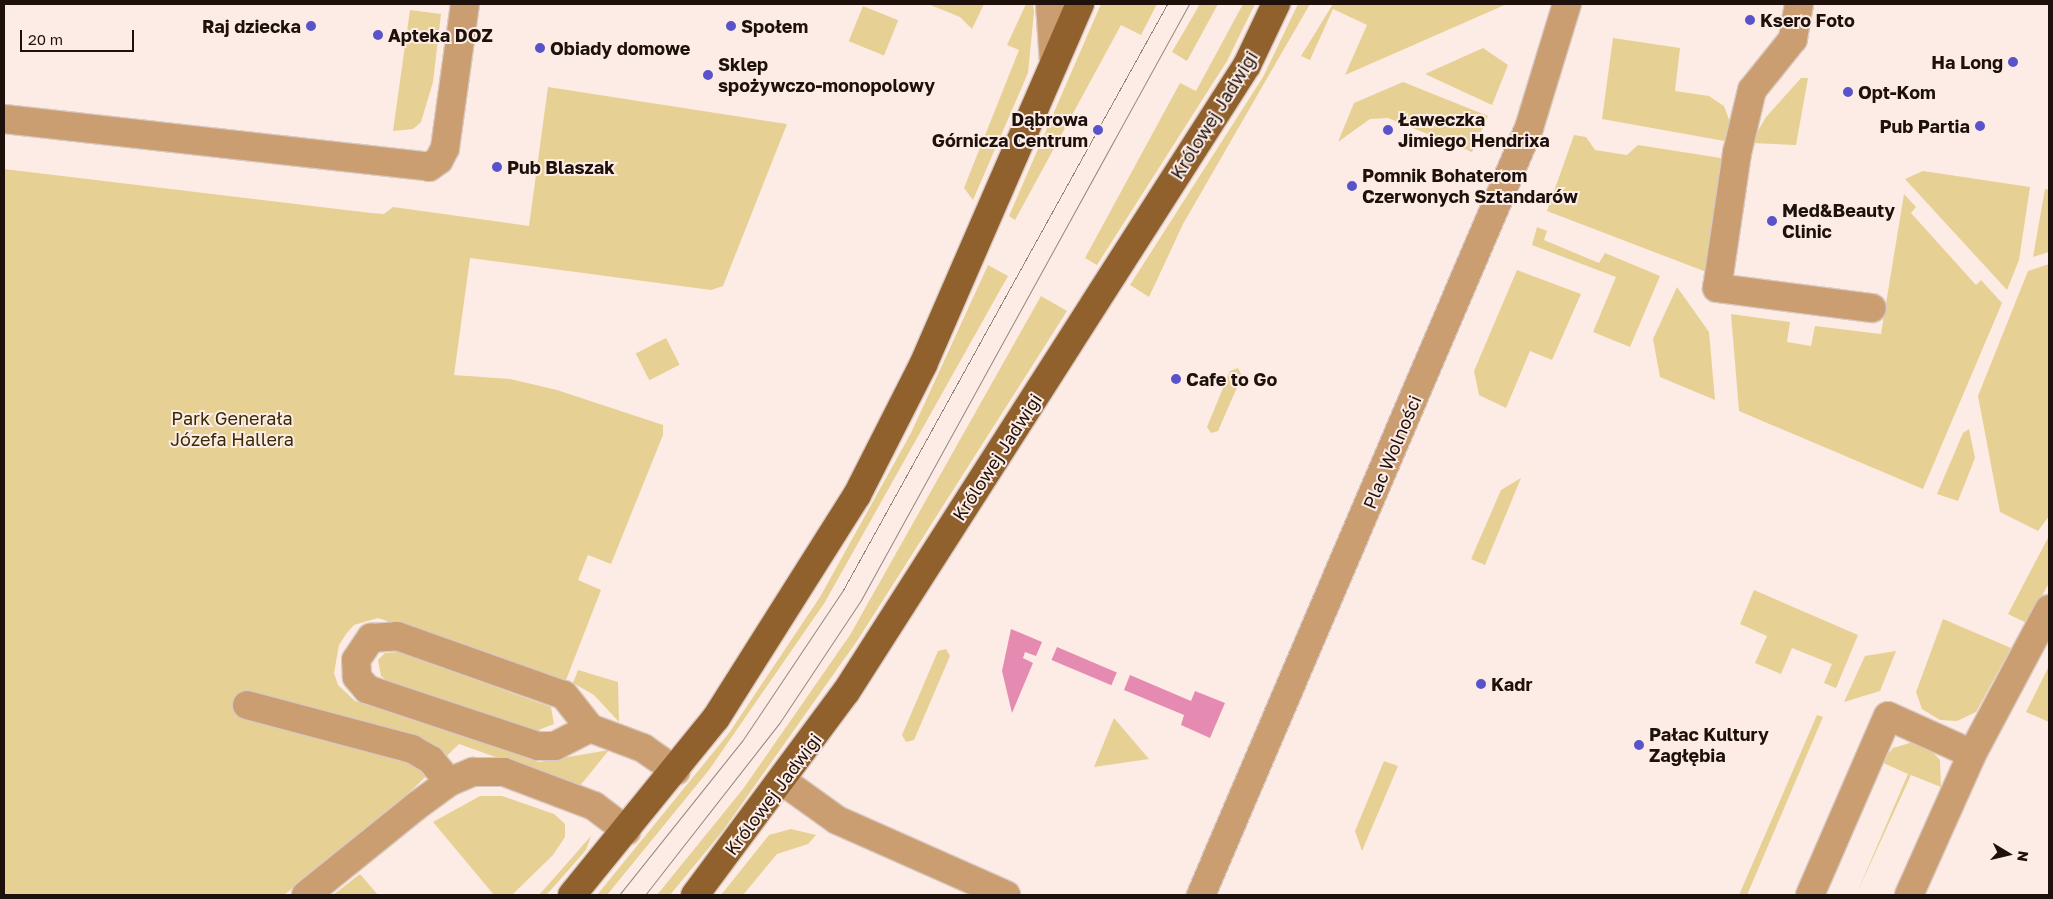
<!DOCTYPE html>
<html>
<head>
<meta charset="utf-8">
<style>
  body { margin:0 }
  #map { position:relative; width:2053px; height:899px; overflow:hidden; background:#fcece5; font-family:"Golos Text",sans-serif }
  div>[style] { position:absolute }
  .green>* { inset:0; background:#e7d094; transform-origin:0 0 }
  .water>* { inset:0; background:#e58bb2; transform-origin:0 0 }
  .roads { filter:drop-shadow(1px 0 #d8c9c2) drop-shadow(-1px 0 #d8c9c2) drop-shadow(0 1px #d8c9c2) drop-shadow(0 -1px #d8c9c2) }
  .minor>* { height:28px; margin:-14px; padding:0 14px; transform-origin:14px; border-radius:14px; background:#cb9e71 }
  .major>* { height:28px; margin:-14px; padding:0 14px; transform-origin:14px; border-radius:14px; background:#90612d }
  .tram>* { height:1px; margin:-0.5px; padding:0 0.5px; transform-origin:0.5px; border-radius:0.5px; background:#958680 }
  .dots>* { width:14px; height:14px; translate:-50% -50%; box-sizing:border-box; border:2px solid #fcece5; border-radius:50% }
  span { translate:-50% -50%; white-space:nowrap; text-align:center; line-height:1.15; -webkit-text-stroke:4px #fcece5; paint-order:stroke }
  .poi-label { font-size:18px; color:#1e110c; font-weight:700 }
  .left { translate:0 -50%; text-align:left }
  .right { translate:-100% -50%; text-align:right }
  .street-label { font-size:18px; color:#1e110c }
  .park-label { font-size:18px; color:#382b01 }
  .frame { position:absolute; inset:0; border:5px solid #1e110c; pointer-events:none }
  .north { position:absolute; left:1983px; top:829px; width:50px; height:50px; -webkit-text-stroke:4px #fcece5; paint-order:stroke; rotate:99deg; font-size:14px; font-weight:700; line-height:20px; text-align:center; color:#1e110c }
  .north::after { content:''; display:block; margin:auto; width:18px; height:22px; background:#1e110c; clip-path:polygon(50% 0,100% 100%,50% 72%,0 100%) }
  .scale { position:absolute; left:20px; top:30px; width:114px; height:22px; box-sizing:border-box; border:2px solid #1e110c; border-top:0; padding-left:6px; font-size:15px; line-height:18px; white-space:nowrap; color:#1e110c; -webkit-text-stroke:4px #fcece5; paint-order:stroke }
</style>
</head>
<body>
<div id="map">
  <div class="green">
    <div style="clip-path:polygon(928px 4px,984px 4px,972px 29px,960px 17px)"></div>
    <div style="clip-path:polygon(1026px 4px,1033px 4px,1034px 12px,1028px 73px,973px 200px,964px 188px,1019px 50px,1007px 45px)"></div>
    <div style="clip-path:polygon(1101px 4px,1157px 4px,1141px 35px,1121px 25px,1015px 220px,1009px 216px)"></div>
    <div style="clip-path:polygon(1200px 4px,1218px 4px,1187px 61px,1172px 52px)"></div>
    <div style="clip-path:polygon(1243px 4px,1255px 4px,1227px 61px,1097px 265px,1085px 258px,1180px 83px,1196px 91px)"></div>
    <div style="clip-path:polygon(1298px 4px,1310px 4px,1183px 224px,1149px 297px,1130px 285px,1263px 77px)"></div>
    <div style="clip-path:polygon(1333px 4px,1507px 4px,1345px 75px,1367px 25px,1333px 9px,1310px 60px,1301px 56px)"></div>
    <div style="left:863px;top:6px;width:38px;height:38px;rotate:22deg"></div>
    <div style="clip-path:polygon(410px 10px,441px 14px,433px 82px,421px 122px,413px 129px,393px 131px)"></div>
    <div style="clip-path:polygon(1613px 38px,1680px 48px,1675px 91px,1709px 96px,1724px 106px,1731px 125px,1730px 142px,1602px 119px)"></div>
    <div style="clip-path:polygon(1483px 48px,1508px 65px,1492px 105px,1425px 74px)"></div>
    <div style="clip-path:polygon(1801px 78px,1808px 78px,1796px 145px,1751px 143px,1766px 117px)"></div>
    <div style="clip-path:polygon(1403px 82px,1488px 116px,1472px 152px,1388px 118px,1370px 119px,1338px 142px,1354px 103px)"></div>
    <div style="clip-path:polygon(548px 87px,787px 124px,723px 286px,711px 290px,470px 258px,454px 375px,510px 379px,557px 390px,663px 425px,663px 435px,611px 564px,588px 555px,578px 580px,601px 590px,566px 680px,378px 618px,354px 625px,346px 634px,339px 645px,334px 673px,338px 685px,355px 701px,539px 762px,609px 750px,579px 787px,459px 744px,412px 790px,284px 895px,4px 895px,4px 169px,371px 213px,384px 214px,393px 207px,529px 226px)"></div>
    <div style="clip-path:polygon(1574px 135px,1586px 137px,1595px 150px,1627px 155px,1638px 145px,1727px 159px,1709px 273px,1547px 211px)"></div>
    <div style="clip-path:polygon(1923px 171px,2030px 187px,2019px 260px,2007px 290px,1905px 179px)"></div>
    <div style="clip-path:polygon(2045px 189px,2049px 190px,2049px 252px,2033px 257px)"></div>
    <div style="clip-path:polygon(1904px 194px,1916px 207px,1911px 213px,1976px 285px,1981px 280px,2002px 303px,1923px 489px,1739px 411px,1731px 314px,1790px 322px,1787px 342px,1811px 346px,1815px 326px,1881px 334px)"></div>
    <div style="clip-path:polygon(1537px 227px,1547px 231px,1544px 240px,1599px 263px,1605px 253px,1660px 276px,1630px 347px,1593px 332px,1616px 277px,1532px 245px)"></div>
    <div style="clip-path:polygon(2049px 264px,2049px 516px,2038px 531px,2000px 512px,1978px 396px,2028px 271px)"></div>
    <div style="clip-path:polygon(988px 265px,1008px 276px,825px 602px,709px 770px,607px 895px,597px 895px,729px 733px,820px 597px,911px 433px)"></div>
    <div style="clip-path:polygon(1517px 270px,1581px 294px,1552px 360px,1530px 351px,1506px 408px,1479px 395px,1474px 371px)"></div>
    <div style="clip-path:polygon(1677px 287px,1709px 332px,1715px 400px,1660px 377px,1653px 339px)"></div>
    <div style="clip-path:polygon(1041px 296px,1067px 311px,857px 641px,722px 832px,670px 895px,657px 895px,743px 789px,850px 635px)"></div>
    <div style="left:666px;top:338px;width:30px;height:34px;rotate:63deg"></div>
    <div style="clip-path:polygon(1238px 368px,1242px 376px,1218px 431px,1211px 433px,1207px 427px,1230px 371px)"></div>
    <div style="clip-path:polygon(1969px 429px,1975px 458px,1958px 501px,1937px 494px,1963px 433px)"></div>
    <div style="clip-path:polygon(1521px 478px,1485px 565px,1471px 559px,1501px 490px)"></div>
    <div style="clip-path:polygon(2049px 536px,2049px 583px,2027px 623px,2008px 614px)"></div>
    <div style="clip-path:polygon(1754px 590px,1858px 635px,1836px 688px,1824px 683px,1832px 664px,1792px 648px,1781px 674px,1755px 663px,1767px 636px,1740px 624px)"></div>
    <div style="clip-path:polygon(1943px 619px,2011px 648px,1976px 712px,1957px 721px,1940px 720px,1922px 709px,1916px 692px)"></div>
    <div style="clip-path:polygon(946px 649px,950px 656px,914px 740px,906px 742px,902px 735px,938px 651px)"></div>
    <div style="clip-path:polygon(1896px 651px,1880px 691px,1844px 702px,1865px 656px)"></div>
    <div style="clip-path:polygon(397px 652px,551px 707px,554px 724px,536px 731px,388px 681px,381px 676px,378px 660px,385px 653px)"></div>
    <div style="clip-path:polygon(2049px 666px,2049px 722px,2026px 712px)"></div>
    <div style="clip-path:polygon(578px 670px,618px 682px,619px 722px,594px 695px,573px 683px)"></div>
    <div style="clip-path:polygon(1817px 715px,1823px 717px,1747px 895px,1739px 895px)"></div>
    <div style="clip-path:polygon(1114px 718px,1149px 759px,1094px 767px)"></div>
    <div style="clip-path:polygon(1913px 742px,1929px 748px,1940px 760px,1941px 787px,1911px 775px,1856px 895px,1908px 774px,1881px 762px,1893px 748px)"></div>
    <div style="clip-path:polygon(1384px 761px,1398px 766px,1362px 851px,1355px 831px)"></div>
    <div style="clip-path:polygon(480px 796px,502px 796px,554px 814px,565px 824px,565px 837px,553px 855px,512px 895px,494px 895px,433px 822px)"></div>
    <div style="clip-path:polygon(791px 829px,816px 835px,808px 844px,777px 854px,743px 895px,721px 895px,769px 835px)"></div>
    <div style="clip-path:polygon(591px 836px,586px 850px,558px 882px,546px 895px,539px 895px)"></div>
    <div style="clip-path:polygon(360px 874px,378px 895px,333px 895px)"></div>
  </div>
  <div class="water">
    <div style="clip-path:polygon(1011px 629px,1042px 642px,1036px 656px,1025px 652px,1023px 658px,1033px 663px,1012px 713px,1002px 671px)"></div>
    <div style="left:1057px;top:647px;width:65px;height:14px;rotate:23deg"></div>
    <div style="clip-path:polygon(1130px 675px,1191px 701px,1195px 691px,1225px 703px,1210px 738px,1181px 725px,1184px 715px,1124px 690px)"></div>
  </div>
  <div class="roads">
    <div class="minor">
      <div style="left:1050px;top:4px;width:59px;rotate:86.1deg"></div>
      <div style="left:1799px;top:4px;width:36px;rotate:100deg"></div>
      <div style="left:1793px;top:39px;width:65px;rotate:128.8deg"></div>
      <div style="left:1752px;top:90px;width:65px;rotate:103.4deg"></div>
      <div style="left:1737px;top:153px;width:136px;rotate:98.4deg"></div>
      <div style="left:1717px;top:288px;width:156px;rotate:7.4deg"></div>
      <div style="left:4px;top:119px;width:428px;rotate:6.4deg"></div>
      <div style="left:429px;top:167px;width:12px;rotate:-35deg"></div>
      <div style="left:439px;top:160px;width:13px;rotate:-63deg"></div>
      <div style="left:445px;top:148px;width:145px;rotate:-82.1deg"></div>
      <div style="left:247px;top:705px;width:171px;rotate:14.9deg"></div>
      <div style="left:412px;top:749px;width:22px;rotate:30deg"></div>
      <div style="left:431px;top:760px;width:28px;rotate:51deg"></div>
      <div style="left:590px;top:728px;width:39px;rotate:153deg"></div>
      <div style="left:555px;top:746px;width:17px;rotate:180deg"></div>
      <div style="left:538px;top:746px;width:180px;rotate:-161.6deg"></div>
      <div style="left:367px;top:689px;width:16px;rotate:-130deg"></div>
      <div style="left:357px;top:677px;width:17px;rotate:-93deg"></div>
      <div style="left:356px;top:660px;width:27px;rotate:-56deg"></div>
      <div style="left:371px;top:638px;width:26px;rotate:-4deg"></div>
      <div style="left:397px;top:636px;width:177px;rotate:19.5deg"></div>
      <div style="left:564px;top:695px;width:42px;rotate:51.8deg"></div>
      <div style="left:590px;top:728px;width:57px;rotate:20.7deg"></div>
      <div style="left:643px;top:748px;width:40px;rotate:34.9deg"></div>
      <div style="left:784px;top:782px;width:65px;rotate:35.6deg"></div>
      <div style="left:837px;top:820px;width:185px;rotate:23.9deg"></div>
      <div style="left:306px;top:895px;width:140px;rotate:-38.9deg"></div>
      <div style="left:415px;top:807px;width:42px;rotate:-36.3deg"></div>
      <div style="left:449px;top:782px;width:26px;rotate:-23deg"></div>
      <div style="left:473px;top:772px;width:31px"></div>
      <div style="left:504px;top:772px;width:96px;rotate:20.7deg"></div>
      <div style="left:594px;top:806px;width:41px;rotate:37.1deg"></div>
      <div style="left:1201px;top:895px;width:834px;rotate:-66.85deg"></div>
      <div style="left:1529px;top:128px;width:130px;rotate:-73deg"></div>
      <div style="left:1810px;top:895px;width:195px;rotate:-66.5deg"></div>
      <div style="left:1888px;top:716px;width:92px;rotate:24.3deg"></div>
      <div style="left:1909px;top:895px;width:154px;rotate:-65.9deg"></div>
      <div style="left:1972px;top:754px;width:164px;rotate:-62deg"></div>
    </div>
    <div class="major">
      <div style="left:572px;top:895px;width:228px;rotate:-50.9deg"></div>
      <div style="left:716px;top:718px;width:264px;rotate:-57.7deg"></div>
      <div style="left:857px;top:495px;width:146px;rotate:-63.1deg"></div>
      <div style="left:923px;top:365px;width:394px;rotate:-66.5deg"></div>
      <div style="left:695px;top:895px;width:253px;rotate:-53.4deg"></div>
      <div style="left:846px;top:692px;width:744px;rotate:-57.4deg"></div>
      <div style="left:1247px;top:65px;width:68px;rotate:-64.6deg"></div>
    </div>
  </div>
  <div class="tram">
    <div style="left:619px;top:895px;width:197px;rotate:-51.4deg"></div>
    <div style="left:742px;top:741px;width:182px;rotate:-56.2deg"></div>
    <div style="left:843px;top:590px;width:670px;rotate:-61.06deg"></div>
    <div style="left:645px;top:895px;width:219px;rotate:-52deg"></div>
    <div style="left:780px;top:722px;width:146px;rotate:-56.4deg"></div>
    <div style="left:861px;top:600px;width:680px;rotate:-61.17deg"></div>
  </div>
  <div class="dots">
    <div style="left:1750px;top:20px;background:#5853cb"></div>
    <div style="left:311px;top:26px;background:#5853cb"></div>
    <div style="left:731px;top:26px;background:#5853cb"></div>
    <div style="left:378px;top:35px;background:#5853cb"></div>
    <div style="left:540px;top:48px;background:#5853cb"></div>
    <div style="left:2013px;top:62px;background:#5853cb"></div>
    <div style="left:708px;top:75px;background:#5853cb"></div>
    <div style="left:1848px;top:92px;background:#5853cb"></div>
    <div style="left:1980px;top:126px;background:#5853cb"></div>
    <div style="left:1098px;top:130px;background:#5853cb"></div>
    <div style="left:1388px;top:130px;background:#5853cb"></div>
    <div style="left:497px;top:167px;background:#5853cb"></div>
    <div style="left:1352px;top:186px;background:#5853cb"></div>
    <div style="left:1772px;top:221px;background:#5853cb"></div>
    <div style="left:1176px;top:379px;background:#5853cb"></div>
    <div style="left:1481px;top:684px;background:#5853cb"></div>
    <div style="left:1639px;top:745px;background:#5853cb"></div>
  </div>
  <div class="poi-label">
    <span class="left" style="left:1760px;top:20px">Ksero Foto</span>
    <span class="right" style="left:301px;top:26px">Raj dziecka</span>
    <span class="left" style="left:741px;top:26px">Społem</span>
    <span class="left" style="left:388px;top:35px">Apteka DOZ</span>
    <span class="left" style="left:550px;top:48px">Obiady domowe</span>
    <span class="right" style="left:2003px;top:62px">Ha Long</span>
    <span class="left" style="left:718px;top:75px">Sklep<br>spożywczo-monopolowy</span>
    <span class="left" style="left:1858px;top:92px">Opt-Kom</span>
    <span class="right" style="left:1088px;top:130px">Dąbrowa<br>Górnicza Centrum</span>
    <span class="left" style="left:1398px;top:130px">Ławeczka<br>Jimiego Hendrixa</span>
    <span class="right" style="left:1970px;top:126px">Pub Partia</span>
    <span class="left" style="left:507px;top:167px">Pub Blaszak</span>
    <span class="left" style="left:1362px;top:186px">Pomnik Bohaterom<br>Czerwonych Sztandarów</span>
    <span class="left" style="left:1782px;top:221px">Med&amp;Beauty<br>Clinic</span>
    <span class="left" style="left:1186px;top:379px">Cafe to Go</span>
    <span class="left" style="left:1491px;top:684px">Kadr</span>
    <span class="left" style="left:1649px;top:745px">Pałac Kultury<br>Zagłębia</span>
  </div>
  <div class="street-label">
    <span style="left:1214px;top:115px;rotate:-58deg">Królowej Jadwigi</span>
    <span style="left:1392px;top:452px;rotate:-67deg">Plac Wolności</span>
    <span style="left:997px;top:457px;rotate:-57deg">Królowej Jadwigi</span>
    <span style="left:773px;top:794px;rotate:-53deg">Królowej Jadwigi</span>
  </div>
  <div class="park-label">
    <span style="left:232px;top:429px">Park Generała<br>Józefa Hallera</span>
  </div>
  <div class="frame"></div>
  <div class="north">N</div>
  <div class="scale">20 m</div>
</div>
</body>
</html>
